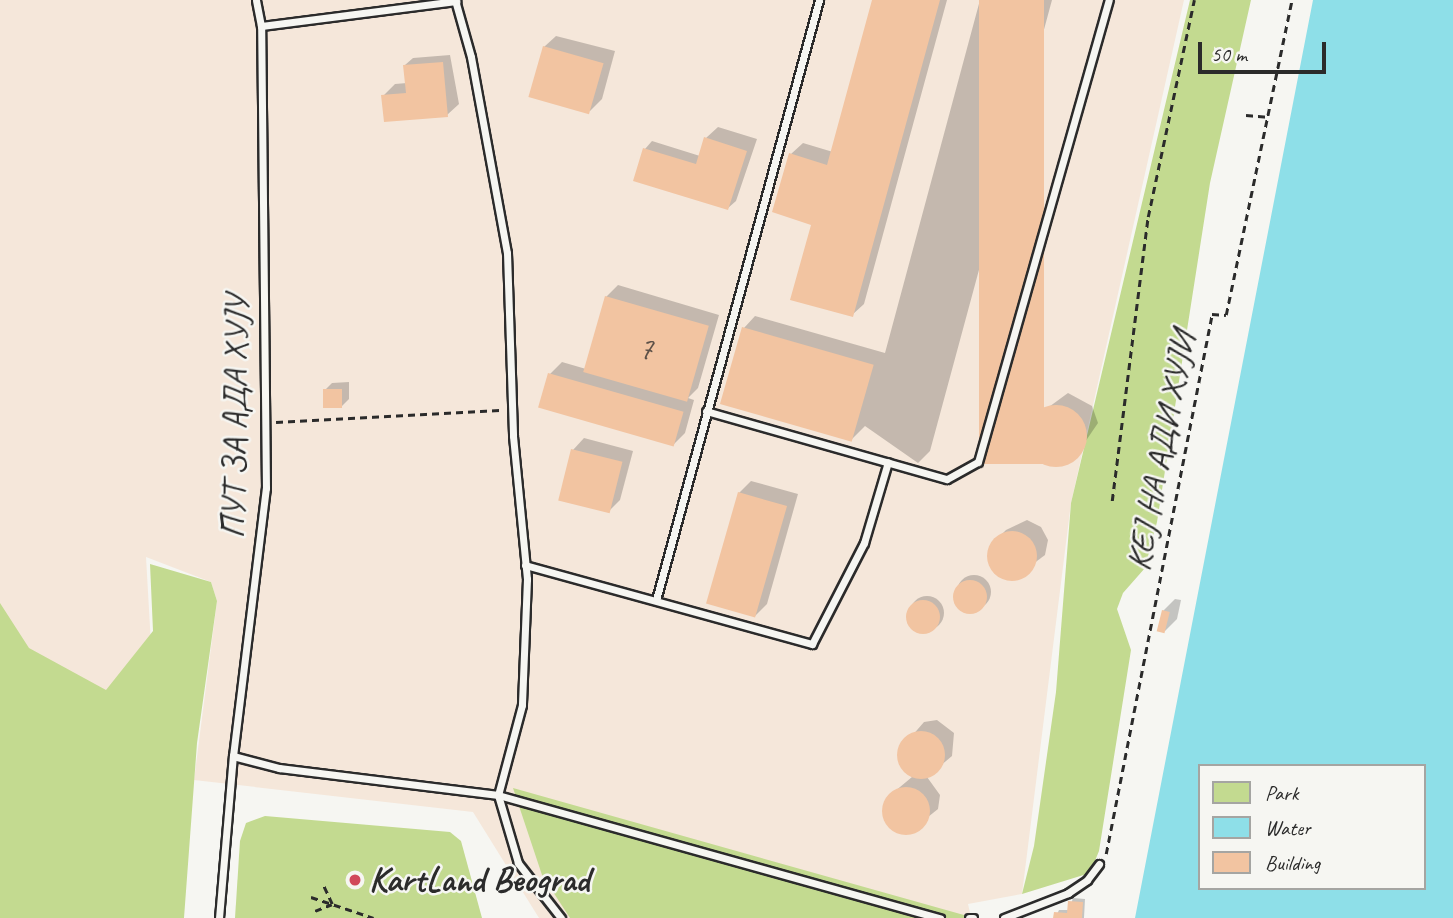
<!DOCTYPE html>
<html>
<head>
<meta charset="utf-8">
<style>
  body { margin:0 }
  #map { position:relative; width:1453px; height:918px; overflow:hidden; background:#f6f6f2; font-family:Caveat,sans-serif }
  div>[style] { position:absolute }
  .built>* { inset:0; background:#f5e7da }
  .green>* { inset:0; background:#c3da90 }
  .water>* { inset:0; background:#8edfe8 }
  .shadow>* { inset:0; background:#0003 }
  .round { border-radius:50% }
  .building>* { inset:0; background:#f2c4a1; transform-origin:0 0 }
  .path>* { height:2.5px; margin-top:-1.25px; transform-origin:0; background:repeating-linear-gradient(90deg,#2b2b2b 0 7px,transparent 0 12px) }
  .roads { filter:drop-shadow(2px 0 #2b2b2b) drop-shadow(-2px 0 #2b2b2b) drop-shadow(0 2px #2b2b2b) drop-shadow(0 -2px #2b2b2b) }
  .service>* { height:7px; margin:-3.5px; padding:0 3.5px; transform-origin:3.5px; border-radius:3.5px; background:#f6f6f2 }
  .dots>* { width:19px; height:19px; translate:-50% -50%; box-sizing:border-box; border:4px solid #f6f6f2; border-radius:50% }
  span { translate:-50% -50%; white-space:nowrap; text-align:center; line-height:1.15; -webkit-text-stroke:5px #f6f6f2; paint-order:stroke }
  .number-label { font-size:32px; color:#5d5148 }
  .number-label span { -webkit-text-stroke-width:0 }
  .street-label { font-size:35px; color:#2b2b2b }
  .poi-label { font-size:35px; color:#2b2b2b; font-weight:700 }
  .left { translate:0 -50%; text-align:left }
  .legend { position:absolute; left:1198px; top:764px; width:228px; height:126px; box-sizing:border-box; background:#f6f6f2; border:2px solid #a5a5a2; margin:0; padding:9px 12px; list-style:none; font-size:21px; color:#2b2b2b }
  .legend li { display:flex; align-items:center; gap:14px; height:35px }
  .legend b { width:35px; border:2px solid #a5a5a2 }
  .scale { position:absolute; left:1198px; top:42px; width:128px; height:32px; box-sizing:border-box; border:4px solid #2b2b2b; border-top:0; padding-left:9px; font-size:21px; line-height:24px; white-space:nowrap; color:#2b2b2b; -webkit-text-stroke:5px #f6f6f2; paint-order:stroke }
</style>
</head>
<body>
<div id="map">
  <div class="built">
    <div style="clip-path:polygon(0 0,1184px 0,1071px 503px,1022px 894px,968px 904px,971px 917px,976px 918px,539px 918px,473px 812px,194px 780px,217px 601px,211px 582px,146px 557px,158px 767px,151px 810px,0 918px)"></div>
  </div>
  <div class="green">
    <div style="clip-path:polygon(1190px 0,1251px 0,1210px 183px,1157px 522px,1145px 568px,1123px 593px,1117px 609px,1131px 650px,1099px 851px,1090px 873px,1022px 894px,1034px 846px,1056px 692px,1071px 503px)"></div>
    <div style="clip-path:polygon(150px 564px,211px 582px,217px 601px,197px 743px,184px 918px,0 918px,0 603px,29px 648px,106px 690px,153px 631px)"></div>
    <div style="clip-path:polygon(513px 788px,971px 917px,976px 918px,570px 918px,542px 875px)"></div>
    <div style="clip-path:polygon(265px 816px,450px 832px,461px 841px,482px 918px,235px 918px,240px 841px,246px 823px)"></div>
  </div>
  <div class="water">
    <div style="clip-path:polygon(evenodd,1313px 0,1453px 0,1453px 918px,1135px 918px,1313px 0,1199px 766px,1423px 766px,1423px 888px,1199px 888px,1199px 766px)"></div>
  </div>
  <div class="shadow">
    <div style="clip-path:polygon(874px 0,947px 0,864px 304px,852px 315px,813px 224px,791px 154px,803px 143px,833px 152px)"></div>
    <div style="clip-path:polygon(980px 0,1052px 0,930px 451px,918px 463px,865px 426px,851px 440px,744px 328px,755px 316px,885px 353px)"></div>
    <div style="clip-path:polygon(556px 36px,615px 51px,602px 99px,590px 111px,544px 47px)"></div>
    <div style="clip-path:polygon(450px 55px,459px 104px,447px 115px,383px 96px,395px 84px,407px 83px,405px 65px,413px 58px)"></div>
    <div style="clip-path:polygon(718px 127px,757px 139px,736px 201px,728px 208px,645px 149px,652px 141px,700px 156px,706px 138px)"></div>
    <div style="clip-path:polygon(618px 285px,719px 315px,698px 388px,688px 398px,694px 400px,685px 433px,673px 445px,550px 374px,562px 362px,586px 369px,606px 297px)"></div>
    <div style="clip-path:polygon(349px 382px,349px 399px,342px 406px,325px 390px,332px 383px)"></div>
    <div style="clip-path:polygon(1068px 393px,1092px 406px,1098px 423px,1072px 461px,1053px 465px,1034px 457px,1026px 439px,1031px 420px)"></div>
    <div style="clip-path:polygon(584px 438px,633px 451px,620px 500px,608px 512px,573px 450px)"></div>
    <div style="clip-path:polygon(751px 481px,798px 494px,767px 604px,755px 616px,739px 493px)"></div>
    <div style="clip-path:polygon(1027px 520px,1041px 527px,1048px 540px,1045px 555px,1013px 579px,999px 575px,989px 556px,994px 542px,1006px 530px)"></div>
    <div class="round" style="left:957px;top:575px;width:34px;height:34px"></div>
    <div class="round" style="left:910px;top:596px;width:34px;height:34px"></div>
    <div style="clip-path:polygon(1175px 599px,1181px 600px,1177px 619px,1165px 631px,1163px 611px)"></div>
    <div style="clip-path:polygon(937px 720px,954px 733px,952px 756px,927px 777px,940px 795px,938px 809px,908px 833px,894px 830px,883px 812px,888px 797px,912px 777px,900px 765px,898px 752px,924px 722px)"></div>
    <div style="clip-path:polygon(1073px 898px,1085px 899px,1084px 918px,1055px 918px,1059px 910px,1069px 910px)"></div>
  </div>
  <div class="building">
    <div style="clip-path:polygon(872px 0,940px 0,853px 317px,790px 300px,811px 225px,772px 212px,789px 153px,827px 165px)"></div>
    <div style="left:979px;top:0;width:65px;height:464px"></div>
    <div style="left:543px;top:46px;width:63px;height:53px;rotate:16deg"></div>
    <div style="clip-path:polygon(443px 62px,448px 117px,384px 122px,381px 95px,406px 93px,403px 65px)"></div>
    <div style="clip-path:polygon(704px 137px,747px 151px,728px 210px,633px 181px,643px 148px,696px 164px)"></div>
    <div style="left:605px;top:296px;width:108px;height:79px;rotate:16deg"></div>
    <div style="left:742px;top:327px;width:137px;height:80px;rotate:16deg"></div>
    <div style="left:548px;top:373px;width:141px;height:36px;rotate:16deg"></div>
    <div style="left:342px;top:389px;width:19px;height:19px;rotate:90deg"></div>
    <div class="round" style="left:1025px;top:405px;width:62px;height:62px"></div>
    <div style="left:571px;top:449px;width:53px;height:53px;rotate:14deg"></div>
    <div style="left:738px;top:492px;width:51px;height:116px;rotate:16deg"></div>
    <div class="round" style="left:987px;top:531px;width:50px;height:50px"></div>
    <div class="round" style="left:953px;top:580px;width:34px;height:34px"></div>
    <div class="round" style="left:906px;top:600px;width:34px;height:34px"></div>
    <div style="left:1162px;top:610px;width:8px;height:22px;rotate:14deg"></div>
    <div class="round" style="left:897px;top:731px;width:48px;height:48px"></div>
    <div class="round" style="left:882px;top:787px;width:48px;height:48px"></div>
    <div style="clip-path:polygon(1068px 901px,1083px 902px,1082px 918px,1053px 918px,1054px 912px,1067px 913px)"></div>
  </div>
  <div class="path">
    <div style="left:1246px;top:115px;width:21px;rotate:5deg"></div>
    <div style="left:276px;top:422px;width:224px;rotate:-3.1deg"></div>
    <div style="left:1112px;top:501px;width:286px;rotate:-82.8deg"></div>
    <div style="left:1148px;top:217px;width:222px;rotate:-78deg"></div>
    <div style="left:1106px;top:854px;width:550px;rotate:-78.89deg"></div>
    <div style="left:1212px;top:314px;width:14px;rotate:4deg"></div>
    <div style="left:1226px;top:315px;width:322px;rotate:-78.2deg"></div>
    <div style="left:311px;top:897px;width:66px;rotate:18.4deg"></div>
    <div style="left:315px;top:911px;width:18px;rotate:-22deg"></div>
    <div style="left:332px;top:904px;width:23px;rotate:-115deg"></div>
  </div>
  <div class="roads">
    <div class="service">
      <div style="left:455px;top:0;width:59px;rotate:74.3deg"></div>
      <div style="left:471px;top:57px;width:199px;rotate:79.6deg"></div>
      <div style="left:507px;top:253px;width:183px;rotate:88.1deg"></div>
      <div style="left:513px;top:436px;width:144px;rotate:84.4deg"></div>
      <div style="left:527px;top:579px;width:126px;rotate:92.3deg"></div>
      <div style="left:522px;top:705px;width:93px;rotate:104.9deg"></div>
      <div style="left:498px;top:795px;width:71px;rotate:73.6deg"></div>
      <div style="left:518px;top:863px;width:70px;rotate:52deg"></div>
      <div style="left:261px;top:26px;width:197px;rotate:-7.3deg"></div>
      <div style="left:706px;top:411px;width:250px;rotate:15.8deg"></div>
      <div style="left:947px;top:479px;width:35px;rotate:-29deg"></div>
      <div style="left:978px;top:462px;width:480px;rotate:-74.2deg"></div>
      <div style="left:525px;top:565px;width:298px;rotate:15.4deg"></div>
      <div style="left:812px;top:644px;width:114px;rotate:-62.8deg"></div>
      <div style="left:864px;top:543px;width:84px;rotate:-73.5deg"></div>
      <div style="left:656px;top:600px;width:622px;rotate:-74.8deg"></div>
      <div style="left:233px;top:756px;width:48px;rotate:14.6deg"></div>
      <div style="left:279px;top:768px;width:221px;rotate:7deg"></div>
      <div style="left:498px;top:795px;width:459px;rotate:15.6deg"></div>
      <div style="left:219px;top:918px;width:163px;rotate:-85.1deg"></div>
      <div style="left:233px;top:756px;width:270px;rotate:-83deg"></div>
      <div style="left:266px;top:488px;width:462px;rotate:-90.6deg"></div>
      <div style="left:261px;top:26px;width:26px;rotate:-101deg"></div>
      <div style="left:969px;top:918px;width:4px"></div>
      <div style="left:1004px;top:918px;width:69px;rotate:-21.3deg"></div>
      <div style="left:1068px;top:893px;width:23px;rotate:-34deg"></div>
      <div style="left:1087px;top:880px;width:20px;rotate:-53deg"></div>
    </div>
  </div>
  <div class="dots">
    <div style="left:355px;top:880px;background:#d1495b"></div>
  </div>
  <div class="number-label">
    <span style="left:646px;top:349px">7</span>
  </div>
  <div class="street-label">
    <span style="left:235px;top:417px;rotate:-89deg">ПУТ ЗА АДА ХУЈУ</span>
    <span style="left:1161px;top:451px;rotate:-79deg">КЕЈ НА АДИ ХУЈИ</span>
  </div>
  <div class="poi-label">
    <span class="left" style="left:369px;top:880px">KartLand Beograd</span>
  </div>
  <ul class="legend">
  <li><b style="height:19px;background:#c3da90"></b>Park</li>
  <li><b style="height:19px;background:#8edfe8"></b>Water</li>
  <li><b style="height:19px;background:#f2c4a1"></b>Building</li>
  </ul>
  <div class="scale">50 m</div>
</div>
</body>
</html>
